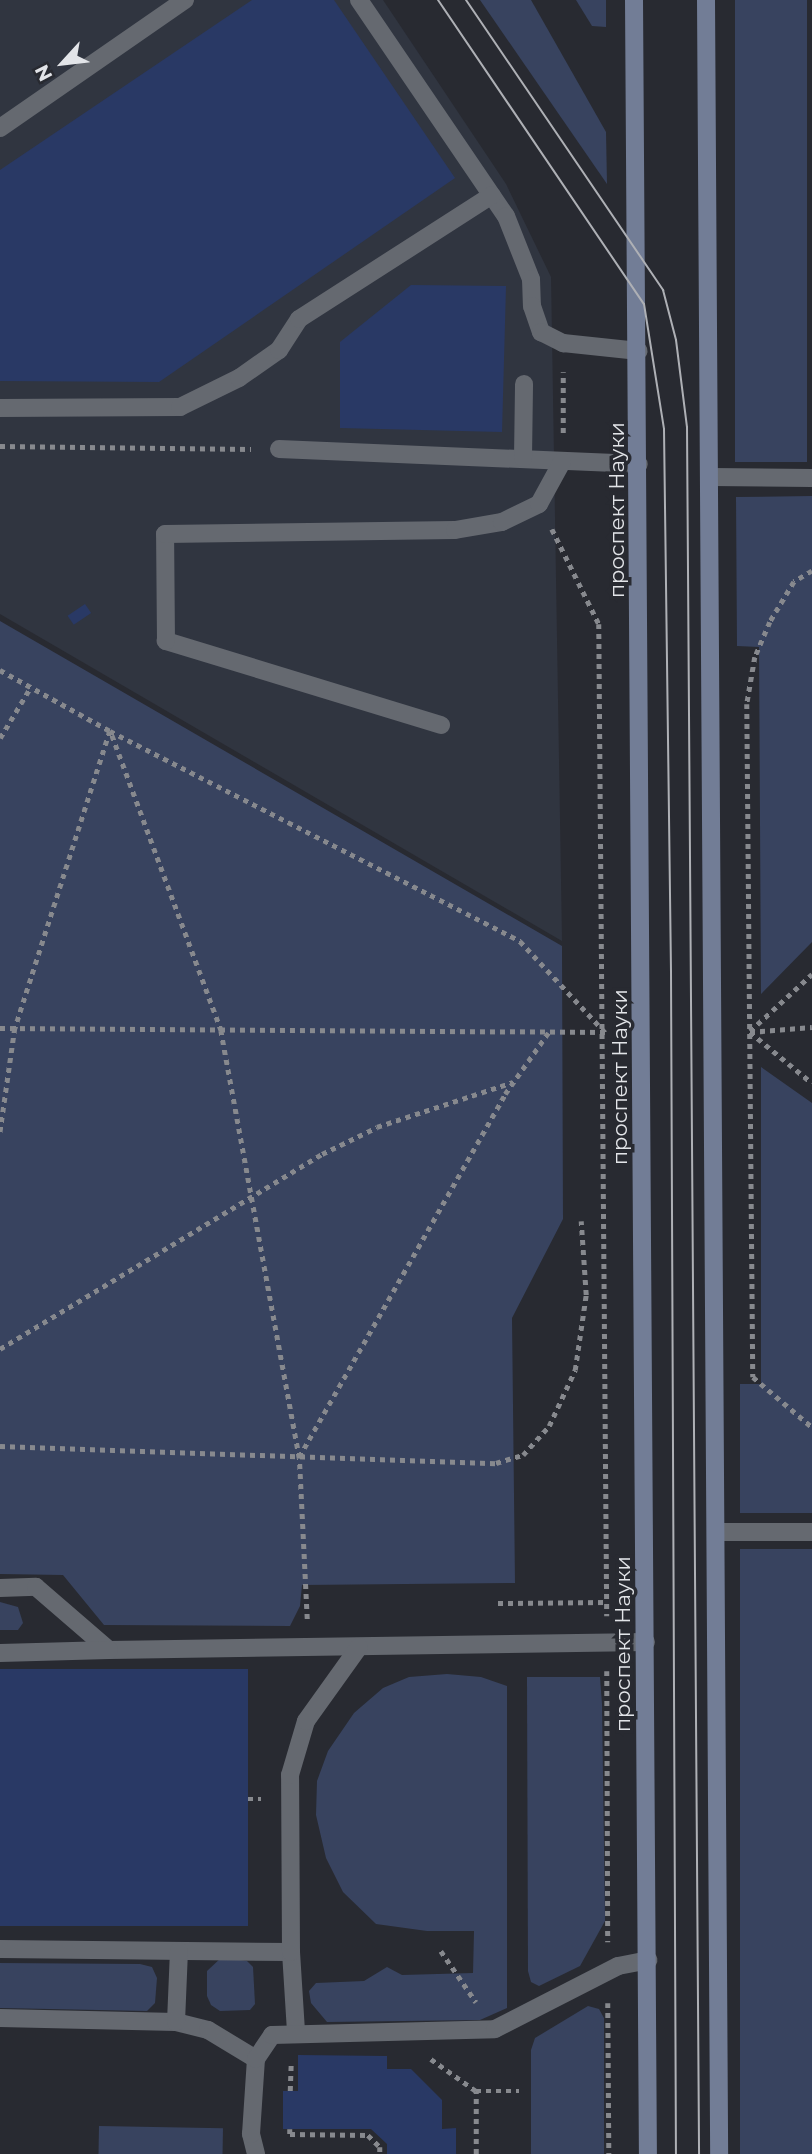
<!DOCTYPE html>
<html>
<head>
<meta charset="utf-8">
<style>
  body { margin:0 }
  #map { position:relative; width:812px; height:2154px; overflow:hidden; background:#282a31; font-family:Montserrat,sans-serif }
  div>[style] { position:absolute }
  .built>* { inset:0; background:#303540 }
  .green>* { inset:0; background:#38435f; transform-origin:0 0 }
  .building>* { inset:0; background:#293965; transform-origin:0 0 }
  .path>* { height:4.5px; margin-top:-2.25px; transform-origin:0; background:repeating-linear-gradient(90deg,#87898e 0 5px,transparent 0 10px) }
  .lane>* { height:18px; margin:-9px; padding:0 9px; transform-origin:9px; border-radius:9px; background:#656970 }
  .secondary>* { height:18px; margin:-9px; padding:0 9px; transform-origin:9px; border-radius:9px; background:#727d96 }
  .tram>* { height:2px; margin:-1px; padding:0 1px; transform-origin:1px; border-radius:1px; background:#aeb0b5 }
  span { translate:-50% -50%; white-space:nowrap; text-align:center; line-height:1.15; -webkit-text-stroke:7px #282a31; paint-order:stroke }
  .street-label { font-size:21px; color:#e2e4e8 }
  .north { position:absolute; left:28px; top:28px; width:70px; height:70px; -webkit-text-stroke:5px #282a31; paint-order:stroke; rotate:243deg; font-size:19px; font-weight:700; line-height:28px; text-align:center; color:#e2e4e8 }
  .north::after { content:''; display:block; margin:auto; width:24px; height:32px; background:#e2e4e8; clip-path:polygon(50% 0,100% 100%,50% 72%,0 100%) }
</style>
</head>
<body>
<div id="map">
  <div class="built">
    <div style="clip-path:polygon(0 0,383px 0,506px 184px,551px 277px,562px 941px,0 614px)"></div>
  </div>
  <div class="green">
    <div style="clip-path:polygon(480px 0,531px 0,606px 132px,607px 184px)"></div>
    <div style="clip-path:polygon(576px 0,606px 0,606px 27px,592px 26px)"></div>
    <div style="left:735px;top:0;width:72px;height:462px"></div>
    <div style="clip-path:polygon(812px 496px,812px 942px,761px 994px,759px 647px,737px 646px,736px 497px)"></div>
    <div style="clip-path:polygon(0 621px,562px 946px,563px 1219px,512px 1318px,515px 1583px,302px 1585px,300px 1606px,290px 1626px,104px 1625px,63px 1575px,0 1574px)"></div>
    <div style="clip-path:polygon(761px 1067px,812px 1103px,812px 1513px,740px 1513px,740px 1384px,761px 1384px)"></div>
    <div style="left:740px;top:1549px;width:72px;height:605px"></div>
    <div style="clip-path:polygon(0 1602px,18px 1607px,23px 1623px,18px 1630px,0 1630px)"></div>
    <div style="clip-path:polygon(447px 1674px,481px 1677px,507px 1686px,507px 2008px,480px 2020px,327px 2022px,311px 2003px,309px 1991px,316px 1983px,364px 1981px,387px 1967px,402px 1975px,473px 1973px,474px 1931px,427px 1931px,376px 1924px,343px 1892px,326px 1858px,316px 1815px,317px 1781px,328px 1751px,354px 1713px,383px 1688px,409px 1677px)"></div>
    <div style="clip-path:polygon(527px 1677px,600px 1677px,602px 1704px,605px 1921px,580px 1966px,539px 1986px,531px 1982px,528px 1971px)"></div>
    <div style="clip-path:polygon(222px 1957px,247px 1961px,253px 1967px,255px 2004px,250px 2010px,220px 2011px,211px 2005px,207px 1996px,207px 1971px)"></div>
    <div style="clip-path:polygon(0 1963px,140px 1964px,152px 1967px,157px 1978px,155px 2003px,147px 2011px,0 2008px)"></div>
    <div style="clip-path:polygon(588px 2006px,599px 2009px,604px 2018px,604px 2154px,531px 2154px,531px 2050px,535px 2038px)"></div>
    <div style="left:99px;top:2126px;width:124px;height:28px;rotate:1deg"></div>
  </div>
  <div class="building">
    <div style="clip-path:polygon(252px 0,334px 0,455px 178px,159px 382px,0 381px,0 170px)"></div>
    <div style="clip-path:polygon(411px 285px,506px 286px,502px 432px,340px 428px,340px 342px)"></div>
    <div style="left:85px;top:604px;width:11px;height:21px;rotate:56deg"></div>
    <div style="left:0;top:1669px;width:248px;height:257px"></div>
    <div style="clip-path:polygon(298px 2055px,387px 2056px,387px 2069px,411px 2069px,442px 2100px,442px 2129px,456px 2128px,456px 2154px,387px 2154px,387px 2144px,371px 2129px,283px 2129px,283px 2091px,298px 2091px)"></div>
  </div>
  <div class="path">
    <div style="left:563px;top:433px;width:61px;rotate:-90deg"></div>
    <div style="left:0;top:446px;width:251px;rotate:0.7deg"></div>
    <div style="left:552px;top:529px;width:106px;rotate:63.7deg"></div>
    <div style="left:599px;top:624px;width:992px;rotate:89.54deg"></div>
    <div style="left:812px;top:571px;width:21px;rotate:149deg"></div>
    <div style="left:794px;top:582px;width:47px;rotate:121deg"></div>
    <div style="left:770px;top:622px;width:38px;rotate:113deg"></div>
    <div style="left:755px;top:657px;width:48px;rotate:99.7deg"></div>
    <div style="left:747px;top:704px;width:673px;rotate:89.49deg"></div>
    <div style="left:753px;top:1377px;width:77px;rotate:40.3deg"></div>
    <div style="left:0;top:670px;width:126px;rotate:29deg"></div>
    <div style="left:110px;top:731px;width:312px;rotate:107.7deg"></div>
    <div style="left:15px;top:1028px;width:106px;rotate:98.1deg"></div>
    <div style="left:0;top:738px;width:58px;rotate:-59deg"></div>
    <div style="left:0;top:1028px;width:605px;rotate:0.38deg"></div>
    <div style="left:750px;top:1031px;width:84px;rotate:-42.6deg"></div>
    <div style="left:750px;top:1032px;width:80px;rotate:39.4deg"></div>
    <div style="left:750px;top:1032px;width:62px;rotate:-4.6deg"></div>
    <div style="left:0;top:1349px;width:376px;rotate:-31.2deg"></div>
    <div style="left:322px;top:1154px;width:61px;rotate:-26.1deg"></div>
    <div style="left:377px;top:1127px;width:143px;rotate:-18.3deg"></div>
    <div style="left:0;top:1446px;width:496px;rotate:2deg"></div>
    <div style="left:496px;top:1463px;width:28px;rotate:-17deg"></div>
    <div style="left:523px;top:1455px;width:39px;rotate:-48deg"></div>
    <div style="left:549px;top:1426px;width:62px;rotate:-65.1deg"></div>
    <div style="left:575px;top:1370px;width:76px;rotate:-81.7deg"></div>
    <div style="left:586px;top:1295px;width:74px;rotate:-93.9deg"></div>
    <div style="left:299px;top:1457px;width:417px;rotate:-60.4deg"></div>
    <div style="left:505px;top:1094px;width:75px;rotate:-54.8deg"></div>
    <div style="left:498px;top:1603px;width:109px;rotate:-0.5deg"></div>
    <div style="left:307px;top:1619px;width:161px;rotate:-92.8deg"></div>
    <div style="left:299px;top:1458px;width:434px;rotate:-100.4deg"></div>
    <div style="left:221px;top:1031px;width:320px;rotate:-110.3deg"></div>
    <div style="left:110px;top:731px;width:461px;rotate:27.1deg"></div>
    <div style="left:520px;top:941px;width:125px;rotate:47deg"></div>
    <div style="left:607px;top:1671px;width:271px;rotate:89.8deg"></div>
    <div style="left:248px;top:1799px;width:13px"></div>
    <div style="left:441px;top:1951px;width:62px;rotate:55.5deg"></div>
    <div style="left:608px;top:2003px;width:151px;rotate:89.6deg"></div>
    <div style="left:431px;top:2059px;width:55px;rotate:35.4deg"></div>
    <div style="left:290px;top:2091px;width:30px;rotate:-88deg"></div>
    <div style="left:290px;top:2129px;width:5px;rotate:90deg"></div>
    <div style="left:290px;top:2134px;width:78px;rotate:0.7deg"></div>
    <div style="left:368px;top:2135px;width:17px;rotate:45deg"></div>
    <div style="left:380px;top:2147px;width:7px;rotate:90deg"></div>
    <div style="left:476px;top:2154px;width:63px;rotate:-90deg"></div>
    <div style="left:476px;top:2091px;width:43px"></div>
  </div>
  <div class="lane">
    <div style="left:359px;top:0;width:261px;rotate:55.8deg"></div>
    <div style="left:506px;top:216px;width:68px;rotate:68.4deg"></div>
    <div style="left:531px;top:279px;width:27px;rotate:88deg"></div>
    <div style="left:532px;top:306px;width:28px;rotate:71deg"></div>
    <div style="left:541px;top:332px;width:25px;rotate:27deg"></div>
    <div style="left:563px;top:343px;width:76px;rotate:6deg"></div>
    <div style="left:0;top:128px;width:225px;rotate:-34.7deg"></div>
    <div style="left:0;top:408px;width:180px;rotate:-0.3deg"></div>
    <div style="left:180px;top:407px;width:66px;rotate:-26.2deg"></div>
    <div style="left:239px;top:378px;width:49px;rotate:-35deg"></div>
    <div style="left:279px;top:350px;width:37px;rotate:-57deg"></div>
    <div style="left:299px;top:319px;width:229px;rotate:-32.7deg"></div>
    <div style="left:279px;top:449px;width:360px;rotate:2.4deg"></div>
    <div style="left:523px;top:458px;width:74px;rotate:-89.2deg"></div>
    <div style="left:711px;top:477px;width:101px;rotate:0.6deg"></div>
    <div style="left:441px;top:725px;width:288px;rotate:-163deg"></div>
    <div style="left:166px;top:641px;width:107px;rotate:-90.5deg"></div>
    <div style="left:165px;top:534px;width:290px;rotate:-0.8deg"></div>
    <div style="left:455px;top:530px;width:48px;rotate:-9.7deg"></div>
    <div style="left:502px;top:522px;width:41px;rotate:-25.9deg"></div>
    <div style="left:539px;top:504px;width:48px;rotate:-61.3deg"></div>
    <div style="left:716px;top:1532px;width:96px"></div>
    <div style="left:0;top:1588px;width:36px;rotate:-2deg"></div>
    <div style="left:36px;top:1587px;width:96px;rotate:40.8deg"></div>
    <div style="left:109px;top:1650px;width:537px;rotate:-0.85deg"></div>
    <div style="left:0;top:1653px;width:109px;rotate:-1.6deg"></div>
    <div style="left:0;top:1949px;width:291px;rotate:0.6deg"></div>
    <div style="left:291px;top:1952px;width:79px;rotate:86.4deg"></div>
    <div style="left:291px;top:1952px;width:177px;rotate:-90.3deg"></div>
    <div style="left:290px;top:1775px;width:56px;rotate:-73.5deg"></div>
    <div style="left:306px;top:1721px;width:91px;rotate:-54.4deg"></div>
    <div style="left:0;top:2018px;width:176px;rotate:1.3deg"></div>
    <div style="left:176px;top:2022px;width:33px;rotate:14deg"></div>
    <div style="left:208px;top:2030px;width:56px;rotate:31.1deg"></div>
    <div style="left:176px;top:2022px;width:71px;rotate:-87.6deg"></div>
    <div style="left:256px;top:2154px;width:21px;rotate:-104deg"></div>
    <div style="left:251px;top:2134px;width:75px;rotate:-86.2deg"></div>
    <div style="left:256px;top:2059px;width:29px;rotate:-56deg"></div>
    <div style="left:272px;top:2035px;width:223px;rotate:-1.5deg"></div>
    <div style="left:495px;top:2029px;width:138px;rotate:-27.1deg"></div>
    <div style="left:618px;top:1966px;width:31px;rotate:-11deg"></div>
  </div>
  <div class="secondary">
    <div style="left:634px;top:0;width:2154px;rotate:89.63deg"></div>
    <div style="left:706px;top:0;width:2154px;rotate:89.65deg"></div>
  </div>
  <div class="tram">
    <div style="left:438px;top:0;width:367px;rotate:55.9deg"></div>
    <div style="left:644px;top:304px;width:127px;rotate:80.9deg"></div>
    <div style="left:664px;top:429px;width:542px;rotate:89.26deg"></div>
    <div style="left:671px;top:971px;width:1183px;rotate:89.76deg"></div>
    <div style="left:466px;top:0;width:351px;rotate:55.8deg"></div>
    <div style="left:663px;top:290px;width:52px;rotate:75.4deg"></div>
    <div style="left:676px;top:340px;width:88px;rotate:82.8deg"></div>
    <div style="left:687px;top:427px;width:1727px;rotate:89.6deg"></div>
  </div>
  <div class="street-label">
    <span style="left:617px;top:510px;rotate:-90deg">проспект Науки</span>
    <span style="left:620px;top:1077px;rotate:-90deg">проспект Науки</span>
    <span style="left:623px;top:1644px;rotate:-90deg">проспект Науки</span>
  </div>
  <div class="north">N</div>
</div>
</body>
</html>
